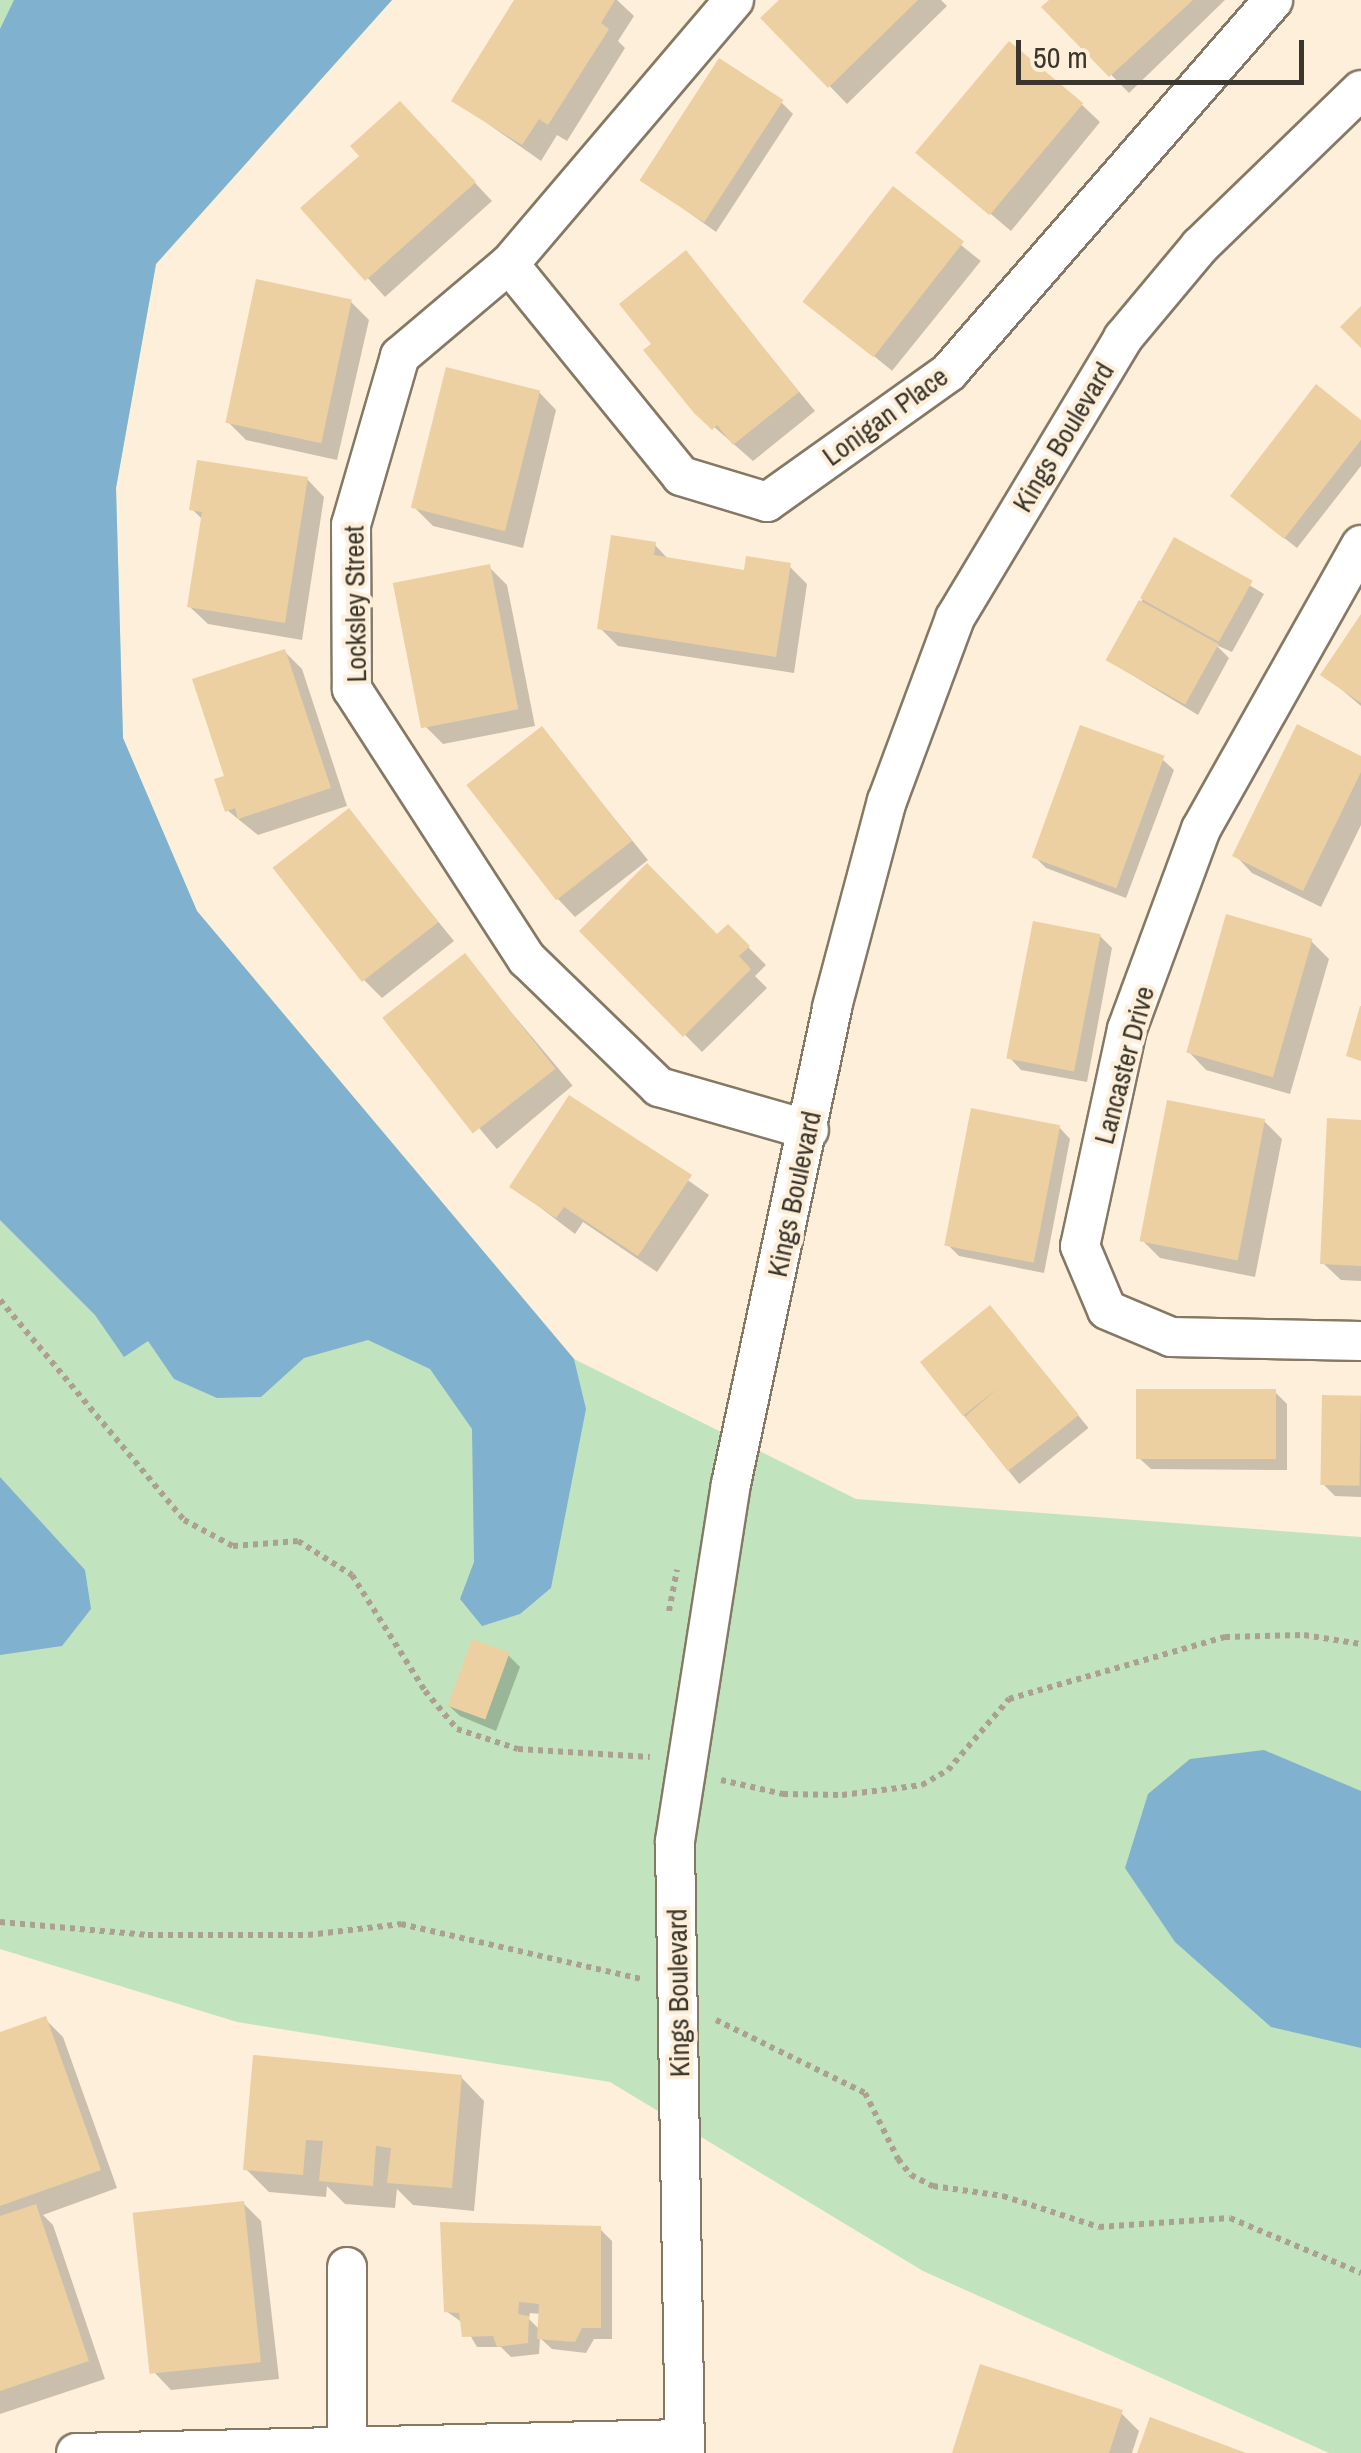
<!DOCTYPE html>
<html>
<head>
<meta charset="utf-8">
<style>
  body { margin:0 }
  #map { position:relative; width:1361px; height:2453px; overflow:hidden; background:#fdefd9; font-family:"Archivo Narrow",sans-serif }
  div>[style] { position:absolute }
  .green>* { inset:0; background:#c1e4bf }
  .water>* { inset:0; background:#80b1ce }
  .shadow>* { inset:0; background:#0003; transform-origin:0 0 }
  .building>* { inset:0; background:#ecd0a2; transform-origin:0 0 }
  .path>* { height:6px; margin-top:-3px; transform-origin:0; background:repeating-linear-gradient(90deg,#aca191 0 5px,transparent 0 10px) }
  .roads { filter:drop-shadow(2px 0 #857965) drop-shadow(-2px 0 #857965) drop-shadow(0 2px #857965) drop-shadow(0 -2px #857965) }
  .minor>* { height:38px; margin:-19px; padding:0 19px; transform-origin:19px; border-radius:19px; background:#fff }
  span { translate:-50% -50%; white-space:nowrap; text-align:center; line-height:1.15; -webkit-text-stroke:8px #fdefd9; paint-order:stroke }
  .street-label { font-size:28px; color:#3b362d }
  .scale { position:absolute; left:1016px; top:40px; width:288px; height:45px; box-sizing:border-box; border:5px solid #3b362d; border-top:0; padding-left:12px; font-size:30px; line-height:35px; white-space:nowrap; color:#3b362d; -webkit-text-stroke:8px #fdefd9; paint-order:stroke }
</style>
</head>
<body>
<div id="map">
  <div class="green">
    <div style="clip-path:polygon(0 0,392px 0,156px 264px,116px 488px,123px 738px,197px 911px,574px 1359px,856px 1499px,1361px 1537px,1361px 2453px,1329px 2453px,923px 2271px,610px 2082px,237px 2022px,0 1949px)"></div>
  </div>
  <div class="water">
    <div style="clip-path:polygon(14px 0,392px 0,156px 264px,116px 488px,123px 738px,197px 911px,574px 1359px,586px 1409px,551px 1588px,520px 1614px,482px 1626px,460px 1599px,474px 1562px,472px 1429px,430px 1369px,368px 1340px,304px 1358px,261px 1397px,217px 1398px,174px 1379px,148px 1341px,124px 1357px,95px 1315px,0 1220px,0 29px)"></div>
    <div style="clip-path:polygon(0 1477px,85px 1570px,91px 1609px,62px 1646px,0 1655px)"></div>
    <div style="clip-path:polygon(1264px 1750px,1361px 1791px,1361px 2048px,1271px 2027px,1175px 1942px,1125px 1868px,1148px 1794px,1190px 1759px)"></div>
  </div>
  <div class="shadow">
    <div style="clip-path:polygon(517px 0,617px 0,634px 16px,618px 41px,625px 48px,567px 141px,557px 135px,541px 161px,454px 100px)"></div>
    <div style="clip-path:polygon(782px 0,941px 0,947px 6px,847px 104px,764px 18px)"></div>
    <div style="clip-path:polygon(1052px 0,1225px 0,1129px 93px,1045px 7px)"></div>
    <div style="clip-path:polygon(781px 102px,793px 114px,716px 232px,643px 180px)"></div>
    <div style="clip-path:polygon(1082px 105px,1100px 122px,1011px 231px,920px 154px)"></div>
    <div style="clip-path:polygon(418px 122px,492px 201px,385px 297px,304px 208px,362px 156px)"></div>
    <div style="left:893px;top:190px;width:113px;height:141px;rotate:39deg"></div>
    <div style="clip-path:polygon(686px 254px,815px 411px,753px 461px,696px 411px,654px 344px)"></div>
    <div style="clip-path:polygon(351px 302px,369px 320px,337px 460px,246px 440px,228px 422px)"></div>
    <div style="clip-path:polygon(539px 392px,556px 410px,523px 548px,433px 526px,415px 508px)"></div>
    <div style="clip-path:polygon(1361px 423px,1361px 466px,1297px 548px,1245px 507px)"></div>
    <div style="clip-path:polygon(307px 479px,324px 497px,302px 640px,208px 624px,190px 607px,203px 520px,192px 509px)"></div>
    <div style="clip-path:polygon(1175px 540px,1264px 594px,1232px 652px,1216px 645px,1229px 658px,1198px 715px,1109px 661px)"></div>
    <div style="clip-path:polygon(655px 545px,670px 561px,746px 573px,789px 566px,807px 584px,794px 673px,618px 646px,600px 628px)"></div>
    <div style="clip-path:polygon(489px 567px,507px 585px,535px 726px,443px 744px,425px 726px)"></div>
    <div style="clip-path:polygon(1361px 619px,1361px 706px,1323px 674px)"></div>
    <div style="clip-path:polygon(284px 651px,302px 669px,347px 806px,258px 835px,227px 810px,228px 777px)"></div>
    <div style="clip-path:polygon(542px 729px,648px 860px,575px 917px,558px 899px)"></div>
    <div style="clip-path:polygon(1162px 759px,1174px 770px,1126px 898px,1046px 868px,1034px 856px)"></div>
    <div style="clip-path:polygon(1361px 759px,1361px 825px,1321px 907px,1252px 873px,1235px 855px)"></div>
    <div style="clip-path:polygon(349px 812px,454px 941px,382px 998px,364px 980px)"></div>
    <div style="clip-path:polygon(728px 927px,766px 965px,755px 976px,767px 988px,702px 1052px,582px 931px,717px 937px)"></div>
    <div style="clip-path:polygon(1100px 936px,1112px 948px,1087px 1082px,1021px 1070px,1010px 1058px)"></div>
    <div style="clip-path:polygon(1311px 941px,1329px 959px,1290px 1094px,1206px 1070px,1189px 1052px)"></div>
    <div style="left:464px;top:956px;width:169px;height:99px;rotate:50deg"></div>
    <div style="clip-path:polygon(570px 1098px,709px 1195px,657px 1272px,583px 1222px,575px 1234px,512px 1186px)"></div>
    <div style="clip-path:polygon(1264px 1121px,1282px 1139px,1255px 1277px,1160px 1258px,1142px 1240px)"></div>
    <div style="clip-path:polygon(1361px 1122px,1361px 1281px,1341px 1280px,1323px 1263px)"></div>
    <div style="clip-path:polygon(1059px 1127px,1070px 1139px,1044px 1273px,959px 1256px,947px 1244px)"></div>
    <div style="left:1001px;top:1320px;width:139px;height:89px;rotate:51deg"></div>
    <div style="clip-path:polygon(1275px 1392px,1287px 1404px,1287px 1470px,1151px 1469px,1139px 1458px)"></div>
    <div style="clip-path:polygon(1361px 1398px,1361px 1497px,1335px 1496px,1323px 1484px)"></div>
    <div style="clip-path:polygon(508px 1655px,520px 1667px,496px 1731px,460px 1716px,448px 1705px)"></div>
    <div style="clip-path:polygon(45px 2019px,63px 2037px,117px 2188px,43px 2215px,53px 2225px,105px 2379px,0 2414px,0 2035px)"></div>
    <div style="clip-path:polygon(256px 2058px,461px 2077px,484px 2101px,474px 2211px,413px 2205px,397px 2189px,395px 2208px,345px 2204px,327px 2186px,326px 2197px,269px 2192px,246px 2169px)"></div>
    <div style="clip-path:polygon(243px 2203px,261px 2221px,279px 2379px,171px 2390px,154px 2372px)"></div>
    <div style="clip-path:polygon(evenodd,600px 2229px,612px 2241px,612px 2339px,594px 2339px,586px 2353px,552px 2349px,540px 2338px,539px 2354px,511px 2357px,501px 2347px,477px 2347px,463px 2323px,446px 2311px,600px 2229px,530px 2313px,541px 2314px,540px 2330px,529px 2319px,530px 2313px)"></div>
    <div style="clip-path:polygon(1121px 2413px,1139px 2431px,1132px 2453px,955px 2453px)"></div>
  </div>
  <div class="building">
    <div style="clip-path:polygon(514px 0,615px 0,601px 23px,609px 29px,548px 125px,539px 119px,522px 145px,451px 101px)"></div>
    <div style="clip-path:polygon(779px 0,918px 0,828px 88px,760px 18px)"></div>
    <div style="clip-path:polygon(1049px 0,1193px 0,1109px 77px,1041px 7px)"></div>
    <div style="left:1009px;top:41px;width:97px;height:146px;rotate:40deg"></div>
    <div style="left:719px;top:58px;width:77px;height:146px;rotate:33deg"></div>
    <div style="clip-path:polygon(400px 101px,476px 182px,365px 281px,300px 208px,359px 156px,350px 146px)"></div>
    <div style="left:893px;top:186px;width:90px;height:147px;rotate:38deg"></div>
    <div style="clip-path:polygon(686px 250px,799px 392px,733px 445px,717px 425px,712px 430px,694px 413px,643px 350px,651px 344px,619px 304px)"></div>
    <div style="left:256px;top:279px;width:98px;height:147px;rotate:12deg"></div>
    <div style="clip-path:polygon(1361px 306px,1361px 348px,1340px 327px)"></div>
    <div style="left:446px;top:367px;width:97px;height:145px;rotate:14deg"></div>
    <div style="clip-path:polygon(1316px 384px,1361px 420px,1361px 440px,1284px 539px,1230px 496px)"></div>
    <div style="clip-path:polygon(197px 460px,308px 477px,285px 623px,187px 607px,202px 512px,189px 510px)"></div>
    <div style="clip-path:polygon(611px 535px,656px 542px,654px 555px,744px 570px,746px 556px,791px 563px,776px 657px,597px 629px)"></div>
    <div style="left:1174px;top:537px;width:90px;height:70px;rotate:29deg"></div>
    <div style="left:490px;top:564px;width:148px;height:99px;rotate:79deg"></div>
    <div style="left:1139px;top:600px;width:91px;height:69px;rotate:29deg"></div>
    <div style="clip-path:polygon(1361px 614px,1361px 703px,1320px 675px)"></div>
    <div style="clip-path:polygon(285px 649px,331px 788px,238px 819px,235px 808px,225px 812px,214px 779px,224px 776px,192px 679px)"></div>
    <div style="clip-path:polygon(1297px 724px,1361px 756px,1361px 772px,1303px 891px,1232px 856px)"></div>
    <div style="left:1080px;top:725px;width:90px;height:141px;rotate:20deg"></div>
    <div style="left:542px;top:726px;width:146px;height:96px;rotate:52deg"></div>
    <div style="left:349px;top:808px;width:145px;height:97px;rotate:52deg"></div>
    <div style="clip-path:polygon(647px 863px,717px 934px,728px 924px,750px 946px,739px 956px,751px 969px,683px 1037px,579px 931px)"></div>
    <div style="left:1226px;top:914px;width:90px;height:144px;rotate:16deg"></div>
    <div style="left:1033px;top:921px;width:69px;height:140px;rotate:11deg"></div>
    <div style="left:465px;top:953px;width:147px;height:105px;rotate:52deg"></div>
    <div style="clip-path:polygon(1360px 1006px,1361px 1006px,1361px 1061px,1346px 1056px)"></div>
    <div style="clip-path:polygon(569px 1095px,692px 1175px,638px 1256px,564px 1207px,556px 1218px,509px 1187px)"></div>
    <div style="left:1167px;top:1100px;width:100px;height:144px;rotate:11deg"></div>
    <div style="left:971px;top:1108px;width:91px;height:140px;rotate:11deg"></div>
    <div style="clip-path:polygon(1327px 1118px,1361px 1120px,1361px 1266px,1320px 1264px)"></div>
    <div style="clip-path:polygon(990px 1305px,1079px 1415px,1008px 1471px,965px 1417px,999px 1387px,963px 1416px,920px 1362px)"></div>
    <div style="left:1136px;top:1389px;width:140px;height:70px"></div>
    <div style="left:1322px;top:1395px;width:39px;height:90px;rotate:1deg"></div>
    <div style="left:472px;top:1639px;width:40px;height:71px;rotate:20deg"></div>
    <div style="clip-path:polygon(46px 2016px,101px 2170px,0 2206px,0 2032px)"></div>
    <div style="clip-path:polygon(253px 2055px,462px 2075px,452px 2188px,387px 2183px,391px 2148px,376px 2146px,373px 2186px,319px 2181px,323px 2141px,306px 2140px,303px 2175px,243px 2170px)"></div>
    <div style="left:244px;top:2201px;width:162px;height:112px;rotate:84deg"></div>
    <div style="clip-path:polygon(36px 2204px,89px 2361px,0 2391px,0 2216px)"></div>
    <div style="clip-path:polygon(440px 2222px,601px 2226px,601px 2328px,582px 2328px,575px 2342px,537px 2339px,539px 2304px,519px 2302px,518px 2314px,529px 2316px,528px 2343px,497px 2347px,493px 2336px,462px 2337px,459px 2313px,444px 2312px)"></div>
    <div style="clip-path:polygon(980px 2364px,1123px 2410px,1109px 2453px,952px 2453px)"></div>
    <div style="clip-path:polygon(1150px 2417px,1246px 2453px,1137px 2453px)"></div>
  </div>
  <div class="path">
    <div style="left:0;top:1300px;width:287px;rotate:50.1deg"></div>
    <div style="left:184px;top:1520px;width:55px;rotate:28deg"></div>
    <div style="left:233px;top:1546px;width:65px;rotate:-4.4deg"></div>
    <div style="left:298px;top:1541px;width:64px;rotate:32.2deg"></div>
    <div style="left:352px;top:1575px;width:137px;rotate:57.8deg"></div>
    <div style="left:425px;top:1691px;width:50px;rotate:49.9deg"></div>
    <div style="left:457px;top:1729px;width:64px;rotate:18.2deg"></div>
    <div style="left:518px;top:1749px;width:132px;rotate:3.5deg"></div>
    <div style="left:669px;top:1611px;width:42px;rotate:-79deg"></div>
    <div style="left:721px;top:1780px;width:64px;rotate:12.7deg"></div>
    <div style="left:783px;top:1794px;width:59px;rotate:1deg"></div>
    <div style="left:842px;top:1795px;width:81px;rotate:-7.1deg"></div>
    <div style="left:922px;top:1785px;width:30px;rotate:-30deg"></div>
    <div style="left:948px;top:1770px;width:94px;rotate:-49.3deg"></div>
    <div style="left:1009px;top:1699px;width:225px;rotate:-16deg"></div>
    <div style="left:1225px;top:1637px;width:79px;rotate:-1.5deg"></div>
    <div style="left:1304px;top:1635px;width:58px;rotate:9deg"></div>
    <div style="left:0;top:1922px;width:149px;rotate:5deg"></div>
    <div style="left:148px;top:1935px;width:160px"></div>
    <div style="left:308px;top:1935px;width:94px;rotate:-6.7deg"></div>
    <div style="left:401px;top:1924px;width:246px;rotate:12.9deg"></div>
    <div style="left:716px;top:2020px;width:166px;rotate:26.1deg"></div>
    <div style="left:865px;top:2093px;width:74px;rotate:63.4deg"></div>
    <div style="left:898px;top:2159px;width:21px;rotate:51deg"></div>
    <div style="left:911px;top:2175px;width:25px;rotate:27deg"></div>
    <div style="left:933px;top:2186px;width:71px;rotate:8.1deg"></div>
    <div style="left:1003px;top:2196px;width:101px;rotate:17.9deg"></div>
    <div style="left:1099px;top:2227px;width:131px;rotate:-3.9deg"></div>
    <div style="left:1230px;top:2218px;width:142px;rotate:22.8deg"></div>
  </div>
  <div class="roads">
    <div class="minor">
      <div style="left:734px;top:0;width:347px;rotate:130.4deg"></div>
      <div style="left:509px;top:264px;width:143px;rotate:139.8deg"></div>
      <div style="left:400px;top:356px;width:176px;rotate:106.2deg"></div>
      <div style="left:351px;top:525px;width:164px;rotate:89.7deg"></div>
      <div style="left:352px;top:689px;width:322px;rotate:57.1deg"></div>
      <div style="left:527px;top:959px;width:184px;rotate:44.1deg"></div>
      <div style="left:659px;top:1087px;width:156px;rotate:16deg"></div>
      <div style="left:509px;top:264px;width:273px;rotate:50.9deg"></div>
      <div style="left:681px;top:476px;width:90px;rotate:16.8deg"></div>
      <div style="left:767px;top:502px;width:224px;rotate:-35.5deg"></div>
      <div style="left:949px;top:372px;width:493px;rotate:-48.9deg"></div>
      <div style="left:1361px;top:545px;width:326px;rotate:119.4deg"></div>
      <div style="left:1201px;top:829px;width:213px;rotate:110.3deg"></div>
      <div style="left:1127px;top:1029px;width:222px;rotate:102.2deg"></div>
      <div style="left:1080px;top:1246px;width:69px;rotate:67.1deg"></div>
      <div style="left:1107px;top:1310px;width:69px;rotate:22.9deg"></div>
      <div style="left:1171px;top:1337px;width:190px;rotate:1.2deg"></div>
      <div style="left:347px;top:2267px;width:177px;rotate:90deg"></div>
      <div style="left:76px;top:2453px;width:608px;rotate:-1.32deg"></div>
      <div style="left:685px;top:2453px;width:612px;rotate:-90.94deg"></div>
      <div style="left:675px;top:1841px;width:361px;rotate:-81.1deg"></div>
      <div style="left:731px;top:1484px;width:488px;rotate:-78deg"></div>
      <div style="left:832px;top:1007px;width:213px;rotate:-75.1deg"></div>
      <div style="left:887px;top:801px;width:195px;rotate:-69.6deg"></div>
      <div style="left:955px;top:618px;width:327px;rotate:-59deg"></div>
      <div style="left:1123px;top:338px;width:120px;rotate:-50.1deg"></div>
      <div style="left:1200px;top:246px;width:224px;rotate:-44.1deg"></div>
    </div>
  </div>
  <div class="street-label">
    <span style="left:885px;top:416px;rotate:-36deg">Lonigan Place</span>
    <span style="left:1063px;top:437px;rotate:-59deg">Kings Boulevard</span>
    <span style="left:355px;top:604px;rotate:-91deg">Locksley Street</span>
    <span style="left:1124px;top:1065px;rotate:-75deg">Lancaster Drive</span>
    <span style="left:794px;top:1194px;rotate:-78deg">Kings Boulevard</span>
    <span style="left:678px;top:1993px;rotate:-91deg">Kings Boulevard</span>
  </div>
  <div class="scale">50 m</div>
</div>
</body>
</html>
